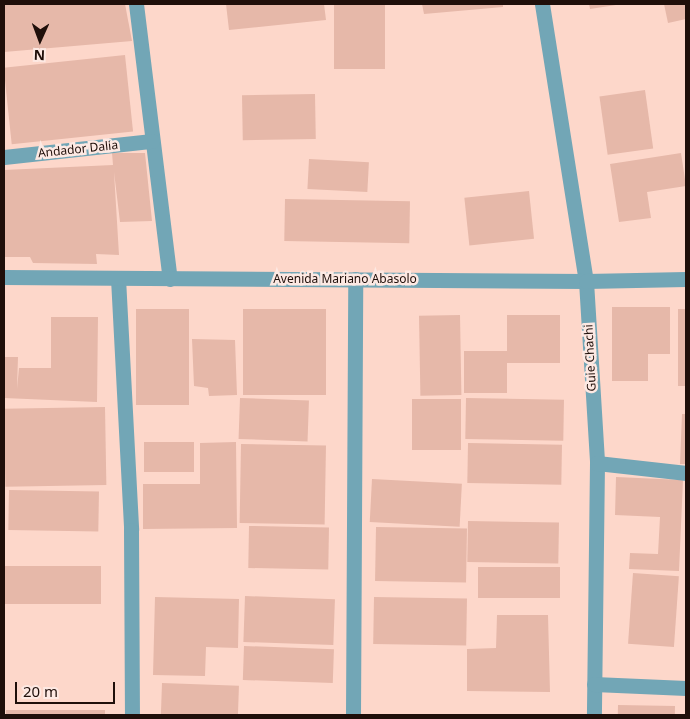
<!DOCTYPE html>
<html>
<head>
<meta charset="utf-8">
<style>
  body { margin:0 }
  #map { position:relative; width:690px; height:719px; overflow:hidden; background:#fdd7ca; font-family:"Noto Sans",sans-serif }
  div>[style] { position:absolute }
  .building>* { inset:0; background:#e6b8a9; transform-origin:0 0 }
  .minor>* { height:15px; margin:-7.5px; padding:0 7.5px; transform-origin:7.5px; border-radius:7.5px; background:#72a6b6 }
  .tertiary>* { height:15px; margin:-7.5px; padding:0 7.5px; transform-origin:7.5px; border-radius:7.5px; background:#72a6b6 }
  span { translate:-50% -50%; white-space:nowrap; text-align:center; line-height:1.15; -webkit-text-stroke:5px #fde9e3; paint-order:stroke }
  .street-label { font-size:12px; color:#1f0f0a }
  .frame { position:absolute; inset:0; border:5px solid #1f0f0a; pointer-events:none }
  .north { position:absolute; left:15px; top:15px; width:50px; height:50px; -webkit-text-stroke:4px #fde9e3; paint-order:stroke; rotate:182deg; font-size:14px; font-weight:700; line-height:20px; text-align:center; color:#1f0f0a }
  .north::after { content:''; display:block; margin:auto; width:18px; height:22px; background:#1f0f0a; clip-path:polygon(50% 0,100% 100%,50% 72%,0 100%) }
  .scale { position:absolute; left:15px; top:682px; width:100px; height:22px; box-sizing:border-box; border:2px solid #1f0f0a; border-top:0; padding-left:6px; font-size:15px; line-height:18px; white-space:nowrap; color:#1f0f0a; -webkit-text-stroke:4px #fde9e3; paint-order:stroke }
</style>
</head>
<body>
<div id="map">
  <div class="building">
    <div style="clip-path:polygon(4px 4px,125px 4px,132px 41px,4px 52px)"></div>
    <div style="clip-path:polygon(226px 4px,324px 4px,326px 20px,229px 30px)"></div>
    <div style="left:334px;top:4px;width:51px;height:65px"></div>
    <div style="clip-path:polygon(422px 4px,503px 4px,503px 7px,424px 14px)"></div>
    <div style="clip-path:polygon(589px 4px,615px 4px,616px 5px,590px 9px)"></div>
    <div style="clip-path:polygon(664px 4px,686px 4px,686px 19px,668px 23px)"></div>
    <div style="left:125px;top:55px;width:77px;height:122px;rotate:84deg"></div>
    <div style="left:645px;top:90px;width:59px;height:46px;rotate:82deg"></div>
    <div style="left:315px;top:94px;width:45px;height:73px;rotate:89deg"></div>
    <div style="clip-path:polygon(112px 153px,145px 153px,152px 221px,120px 222px,114px 172px,119px 255px,96px 254px,97px 264px,33px 263px,30px 257px,4px 257px,4px 170px,113px 165px)"></div>
    <div style="clip-path:polygon(681px 153px,686px 186px,647px 192px,651px 218px,619px 222px,610px 164px)"></div>
    <div style="left:309px;top:159px;width:60px;height:30px;rotate:3deg"></div>
    <div style="left:529px;top:191px;width:48px;height:65px;rotate:84deg"></div>
    <div style="left:285px;top:199px;width:125px;height:42px;rotate:1deg"></div>
    <div style="clip-path:polygon(612px 307px,670px 307px,670px 354px,648px 354px,648px 381px,612px 381px)"></div>
    <div style="left:136px;top:309px;width:53px;height:96px"></div>
    <div style="left:243px;top:309px;width:83px;height:86px"></div>
    <div style="left:686px;top:309px;width:77px;height:8px;rotate:90deg"></div>
    <div style="left:460px;top:315px;width:80px;height:41px;rotate:89deg"></div>
    <div style="left:507px;top:315px;width:53px;height:48px"></div>
    <div style="clip-path:polygon(51px 317px,98px 317px,97px 402px,4px 398px,4px 357px,18px 357px,17px 389px,19px 368px,51px 368px)"></div>
    <div style="clip-path:polygon(192px 339px,235px 340px,237px 395px,209px 396px,208px 388px,194px 386px)"></div>
    <div style="left:507px;top:351px;width:42px;height:43px;rotate:90deg"></div>
    <div style="left:240px;top:398px;width:69px;height:41px;rotate:2deg"></div>
    <div style="left:466px;top:398px;width:98px;height:41px;rotate:1deg"></div>
    <div style="left:412px;top:399px;width:49px;height:51px"></div>
    <div style="left:105px;top:407px;width:78px;height:101px;rotate:89deg"></div>
    <div style="clip-path:polygon(682px 414px,686px 414px,686px 464px,680px 464px)"></div>
    <div style="left:144px;top:442px;width:50px;height:30px"></div>
    <div style="clip-path:polygon(236px 442px,237px 528px,143px 529px,143px 484px,200px 484px,200px 443px)"></div>
    <div style="left:468px;top:443px;width:94px;height:40px;rotate:1deg"></div>
    <div style="left:241px;top:444px;width:85px;height:79px;rotate:1deg"></div>
    <div style="clip-path:polygon(616px 477px,683px 480px,679px 571px,629px 569px,630px 553px,658px 554px,660px 517px,615px 515px)"></div>
    <div style="left:372px;top:479px;width:90px;height:43px;rotate:3deg"></div>
    <div style="left:9px;top:490px;width:90px;height:40px;rotate:1deg"></div>
    <div style="left:468px;top:521px;width:91px;height:41px;rotate:1deg"></div>
    <div style="left:249px;top:526px;width:80px;height:42px;rotate:1deg"></div>
    <div style="left:376px;top:527px;width:91px;height:54px;rotate:1deg"></div>
    <div style="left:101px;top:566px;width:38px;height:97px;rotate:90deg"></div>
    <div style="left:478px;top:567px;width:82px;height:31px"></div>
    <div style="left:633px;top:573px;width:46px;height:71px;rotate:4deg"></div>
    <div style="left:245px;top:596px;width:90px;height:46px;rotate:2deg"></div>
    <div style="clip-path:polygon(155px 597px,239px 599px,238px 648px,206px 647px,205px 676px,153px 675px)"></div>
    <div style="left:374px;top:597px;width:93px;height:47px;rotate:1deg"></div>
    <div style="clip-path:polygon(497px 615px,548px 615px,550px 692px,467px 691px,467px 649px,496px 648px)"></div>
    <div style="left:244px;top:646px;width:90px;height:34px;rotate:2deg"></div>
    <div style="left:162px;top:683px;width:77px;height:32px;rotate:2deg"></div>
    <div style="left:618px;top:705px;width:57px;height:10px;rotate:1deg"></div>
    <div style="left:6px;top:710px;width:99px;height:5px"></div>
  </div>
  <div class="minor">
    <div style="left:136px;top:4px;width:277px;rotate:83deg"></div>
    <div style="left:542px;top:4px;width:280px;rotate:81deg"></div>
    <div style="left:586px;top:281px;width:182px;rotate:86.5deg"></div>
    <div style="left:597px;top:463px;width:252px;rotate:90.7deg"></div>
    <div style="left:4px;top:157px;width:149px;rotate:-6.2deg"></div>
    <div style="left:118px;top:278px;width:252px;rotate:87deg"></div>
    <div style="left:131px;top:530px;width:185px;rotate:89.7deg"></div>
    <div style="left:597px;top:463px;width:90px;rotate:6.4deg"></div>
    <div style="left:594px;top:684px;width:92px;rotate:2.5deg"></div>
    <div style="left:353px;top:715px;width:436px;rotate:-89.7deg"></div>
  </div>
  <div class="tertiary">
    <div style="left:4px;top:277px;width:582px;rotate:0.39deg"></div>
    <div style="left:586px;top:281px;width:100px;rotate:-1.1deg"></div>
  </div>
  <div class="street-label">
    <span style="left:78px;top:149px;rotate:-6deg">Andador Dalia</span>
    <span style="left:345px;top:279px">Avenida Mariano Abasolo</span>
    <span style="left:590px;top:358px;rotate:-93deg">Guie Chachi</span>
  </div>
  <div class="frame"></div>
  <div class="north">N</div>
  <div class="scale">20 m</div>
</div>
</body>
</html>
